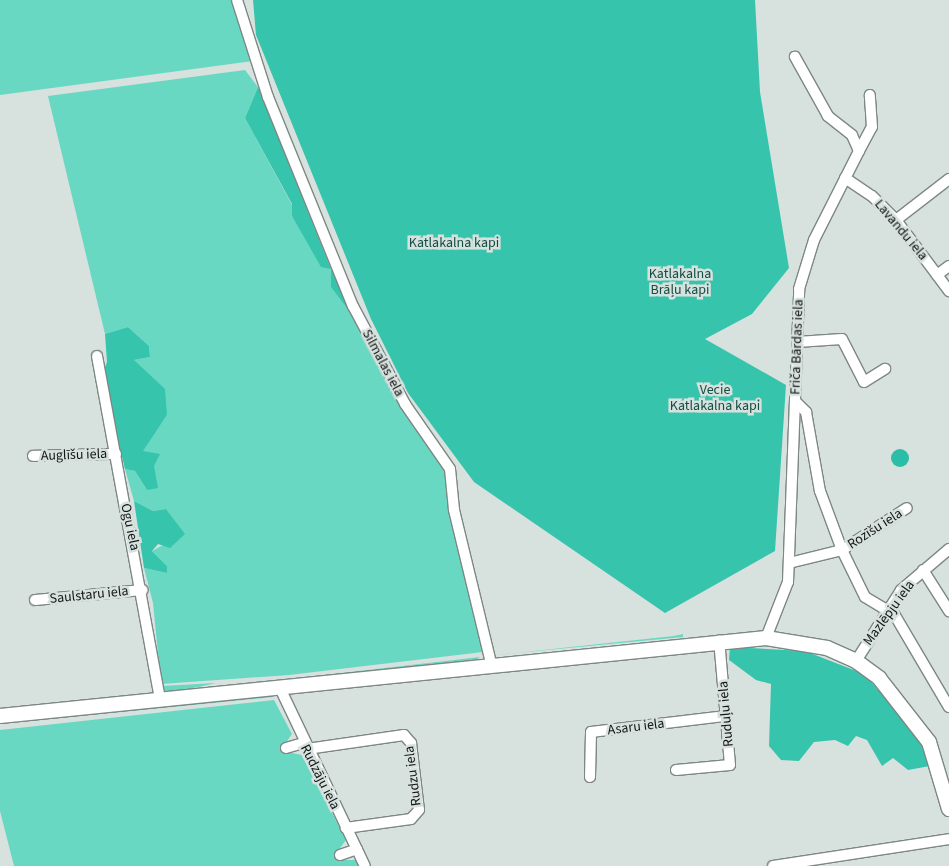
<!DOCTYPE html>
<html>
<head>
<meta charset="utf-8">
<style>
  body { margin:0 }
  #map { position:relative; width:949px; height:866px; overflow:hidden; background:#d7e1de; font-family:"Source Sans 3",sans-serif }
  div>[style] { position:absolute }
  .green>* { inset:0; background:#69d8c2 }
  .forest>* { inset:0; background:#37c4ac }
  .water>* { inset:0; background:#2bbda5 }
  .round { border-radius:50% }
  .roads { filter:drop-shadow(1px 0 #7d8784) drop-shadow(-1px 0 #7d8784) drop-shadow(0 1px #7d8784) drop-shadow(0 -1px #7d8784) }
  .minor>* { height:10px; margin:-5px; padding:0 5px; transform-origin:5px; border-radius:5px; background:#fff }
  .secondary>* { height:14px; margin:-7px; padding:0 7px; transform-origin:7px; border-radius:7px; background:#fff }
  span { translate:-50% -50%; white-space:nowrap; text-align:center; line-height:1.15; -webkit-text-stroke:5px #d7e1de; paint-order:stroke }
  .street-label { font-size:14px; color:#121515 }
  .park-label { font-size:14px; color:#134d43 }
</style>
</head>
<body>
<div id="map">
  <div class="green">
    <div style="clip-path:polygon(0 0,233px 0,253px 61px,0 95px)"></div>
    <div style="clip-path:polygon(245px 70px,258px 87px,245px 118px,292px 205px,292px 216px,331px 269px,446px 471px,448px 499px,483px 652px,289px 675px,161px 684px,153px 603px,144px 568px,167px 573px,167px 566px,152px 551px,184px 534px,166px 509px,153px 511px,134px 501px,125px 469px,135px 471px,147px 490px,142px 451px,167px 415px,134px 360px,150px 357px,149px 346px,128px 327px,105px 334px,48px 96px)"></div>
    <div style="clip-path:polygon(683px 634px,683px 637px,496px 655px,674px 636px)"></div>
    <div style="clip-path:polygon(480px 657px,475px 661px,298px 678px)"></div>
    <div style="clip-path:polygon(216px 683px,167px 694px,162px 686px)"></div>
    <div style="clip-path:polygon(267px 694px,273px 697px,0 724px,0 721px)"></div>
    <div style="clip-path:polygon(274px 700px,292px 734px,285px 744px,287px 752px,302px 755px,346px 840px,337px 852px,340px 860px,355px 860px,359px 866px,14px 866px,0 811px,0 730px)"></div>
  </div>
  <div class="forest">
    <div style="clip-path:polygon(253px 0,755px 0,760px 92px,789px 268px,752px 314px,705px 339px,786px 385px,775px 551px,665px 613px,474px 482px,408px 393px,371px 319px,256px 35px)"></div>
    <div style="clip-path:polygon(258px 87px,331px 269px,354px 317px,331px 287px,331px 269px,321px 267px,292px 216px,292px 204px,245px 118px)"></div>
    <div style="clip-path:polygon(128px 327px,149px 346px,150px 357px,134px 360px,165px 389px,167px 415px,143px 451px,160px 454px,154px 466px,158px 488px,147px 490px,135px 471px,125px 469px,102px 375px,107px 362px,105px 334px)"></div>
    <div style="clip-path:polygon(134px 501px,153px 511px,166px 509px,185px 534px,170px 548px,158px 544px,152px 551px,167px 566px,167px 573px,144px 568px)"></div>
    <div style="clip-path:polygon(730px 647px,805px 651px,864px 674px,916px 733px,930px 766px,908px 770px,893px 758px,882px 766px,867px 740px,856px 736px,848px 746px,835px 740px,814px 742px,799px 761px,781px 760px,769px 746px,771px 684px,756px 680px,729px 660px)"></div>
  </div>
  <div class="water">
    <div class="round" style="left:891px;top:449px;width:18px;height:18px"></div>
  </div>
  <div class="roads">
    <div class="minor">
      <div style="left:237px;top:0;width:102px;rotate:72.3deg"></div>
      <div style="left:268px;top:97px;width:226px;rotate:67.9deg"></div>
      <div style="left:353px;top:306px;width:111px;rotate:62deg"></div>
      <div style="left:405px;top:404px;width:79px;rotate:55.3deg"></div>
      <div style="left:450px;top:469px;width:41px;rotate:84.4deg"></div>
      <div style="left:454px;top:510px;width:157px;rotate:76.4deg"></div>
      <div style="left:859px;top:151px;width:27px;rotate:-62deg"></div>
      <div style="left:872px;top:127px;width:32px;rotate:-94deg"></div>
      <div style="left:845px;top:178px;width:32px;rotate:34deg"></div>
      <div style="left:872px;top:196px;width:34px;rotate:45deg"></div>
      <div style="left:896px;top:220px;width:89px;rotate:53.3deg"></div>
      <div style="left:896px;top:220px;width:67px;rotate:-37.7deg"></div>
      <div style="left:937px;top:275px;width:15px;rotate:-37deg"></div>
      <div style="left:797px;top:342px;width:45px;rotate:-3.8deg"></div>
      <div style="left:842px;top:339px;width:48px;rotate:62.9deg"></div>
      <div style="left:864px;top:382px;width:25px;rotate:-32deg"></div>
      <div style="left:97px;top:356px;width:348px;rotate:79.6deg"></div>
      <div style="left:795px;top:401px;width:16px;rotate:45deg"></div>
      <div style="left:806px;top:412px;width:80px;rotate:80deg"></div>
      <div style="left:820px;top:491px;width:63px;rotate:69.6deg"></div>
      <div style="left:842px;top:550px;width:52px;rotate:63.9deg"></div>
      <div style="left:865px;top:597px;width:27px;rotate:31deg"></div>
      <div style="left:33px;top:456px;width:83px;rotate:-1.4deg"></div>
      <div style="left:789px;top:563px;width:55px;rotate:-13.8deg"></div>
      <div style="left:842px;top:550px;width:77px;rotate:-32.9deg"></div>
      <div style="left:923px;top:570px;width:49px;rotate:57.6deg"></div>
      <div style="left:35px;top:600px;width:108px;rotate:-5.3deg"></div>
      <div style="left:890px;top:607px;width:116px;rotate:59.5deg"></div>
      <div style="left:766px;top:638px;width:60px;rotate:-68.6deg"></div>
      <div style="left:788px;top:582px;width:293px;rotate:-87.8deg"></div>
      <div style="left:799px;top:289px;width:51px;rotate:-73deg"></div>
      <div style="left:814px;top:240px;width:100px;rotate:-63.2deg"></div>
      <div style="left:859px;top:151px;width:17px;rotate:-114deg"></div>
      <div style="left:852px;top:135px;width:31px;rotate:-142deg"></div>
      <div style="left:828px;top:116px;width:68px;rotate:-119.2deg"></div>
      <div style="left:856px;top:661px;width:84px;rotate:-57.6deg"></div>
      <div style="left:901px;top:590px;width:63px;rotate:-40.5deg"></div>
      <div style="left:279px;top:686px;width:199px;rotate:64.5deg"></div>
      <div style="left:286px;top:748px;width:18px;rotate:-16deg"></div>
      <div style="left:307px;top:749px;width:98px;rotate:-8.2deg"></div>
      <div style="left:404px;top:735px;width:11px;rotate:49deg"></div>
      <div style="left:411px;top:743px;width:67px;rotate:83.2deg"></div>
      <div style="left:419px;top:810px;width:12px;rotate:132deg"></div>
      <div style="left:411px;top:819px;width:66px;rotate:172.1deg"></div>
      <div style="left:676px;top:770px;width:54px;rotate:-5.3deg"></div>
      <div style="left:730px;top:765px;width:125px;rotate:-95deg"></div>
      <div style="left:590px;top:777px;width:45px;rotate:-88.7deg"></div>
      <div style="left:591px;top:732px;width:136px;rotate:-6.8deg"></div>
      <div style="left:340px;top:855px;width:18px;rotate:-19deg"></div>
      <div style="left:773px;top:866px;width:178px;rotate:-8.7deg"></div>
    </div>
    <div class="secondary">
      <div style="left:0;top:716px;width:770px;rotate:-5.81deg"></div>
      <div style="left:766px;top:638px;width:62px;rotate:9.3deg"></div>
      <div style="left:827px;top:648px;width:32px;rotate:24deg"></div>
      <div style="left:856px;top:661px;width:29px;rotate:36deg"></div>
      <div style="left:879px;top:678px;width:81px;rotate:52deg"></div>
      <div style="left:929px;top:742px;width:70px;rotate:73.4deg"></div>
    </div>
  </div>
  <div class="street-label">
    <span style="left:901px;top:230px;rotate:50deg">Lavandu iela</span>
    <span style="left:797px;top:347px;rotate:-88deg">Friča Bārdas iela</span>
    <span style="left:383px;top:363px;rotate:62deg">Silmalas iela</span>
    <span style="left:74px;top:455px;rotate:-2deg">Auglīšu iela</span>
    <span style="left:130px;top:527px;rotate:78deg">Ogu iela</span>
    <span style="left:875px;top:529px;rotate:-33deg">Rozīšu iela</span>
    <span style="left:89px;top:595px;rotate:-6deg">Saulstaru iela</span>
    <span style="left:889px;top:613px;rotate:-54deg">Mazlēpju iela</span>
    <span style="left:726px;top:714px;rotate:-95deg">Ruduļu iela</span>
    <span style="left:636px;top:727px;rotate:-7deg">Asaru iela</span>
    <span style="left:413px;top:776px;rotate:-97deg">Rudzu iela</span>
    <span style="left:320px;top:777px;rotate:63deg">Rudzāju iela</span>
  </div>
  <div class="park-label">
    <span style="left:454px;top:243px">Katlakalna kapi</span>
    <span style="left:680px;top:282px">Katlakalna<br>Brāļu kapi</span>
    <span style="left:715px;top:398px">Vecie<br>Katlakalna kapi</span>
  </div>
</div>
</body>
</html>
